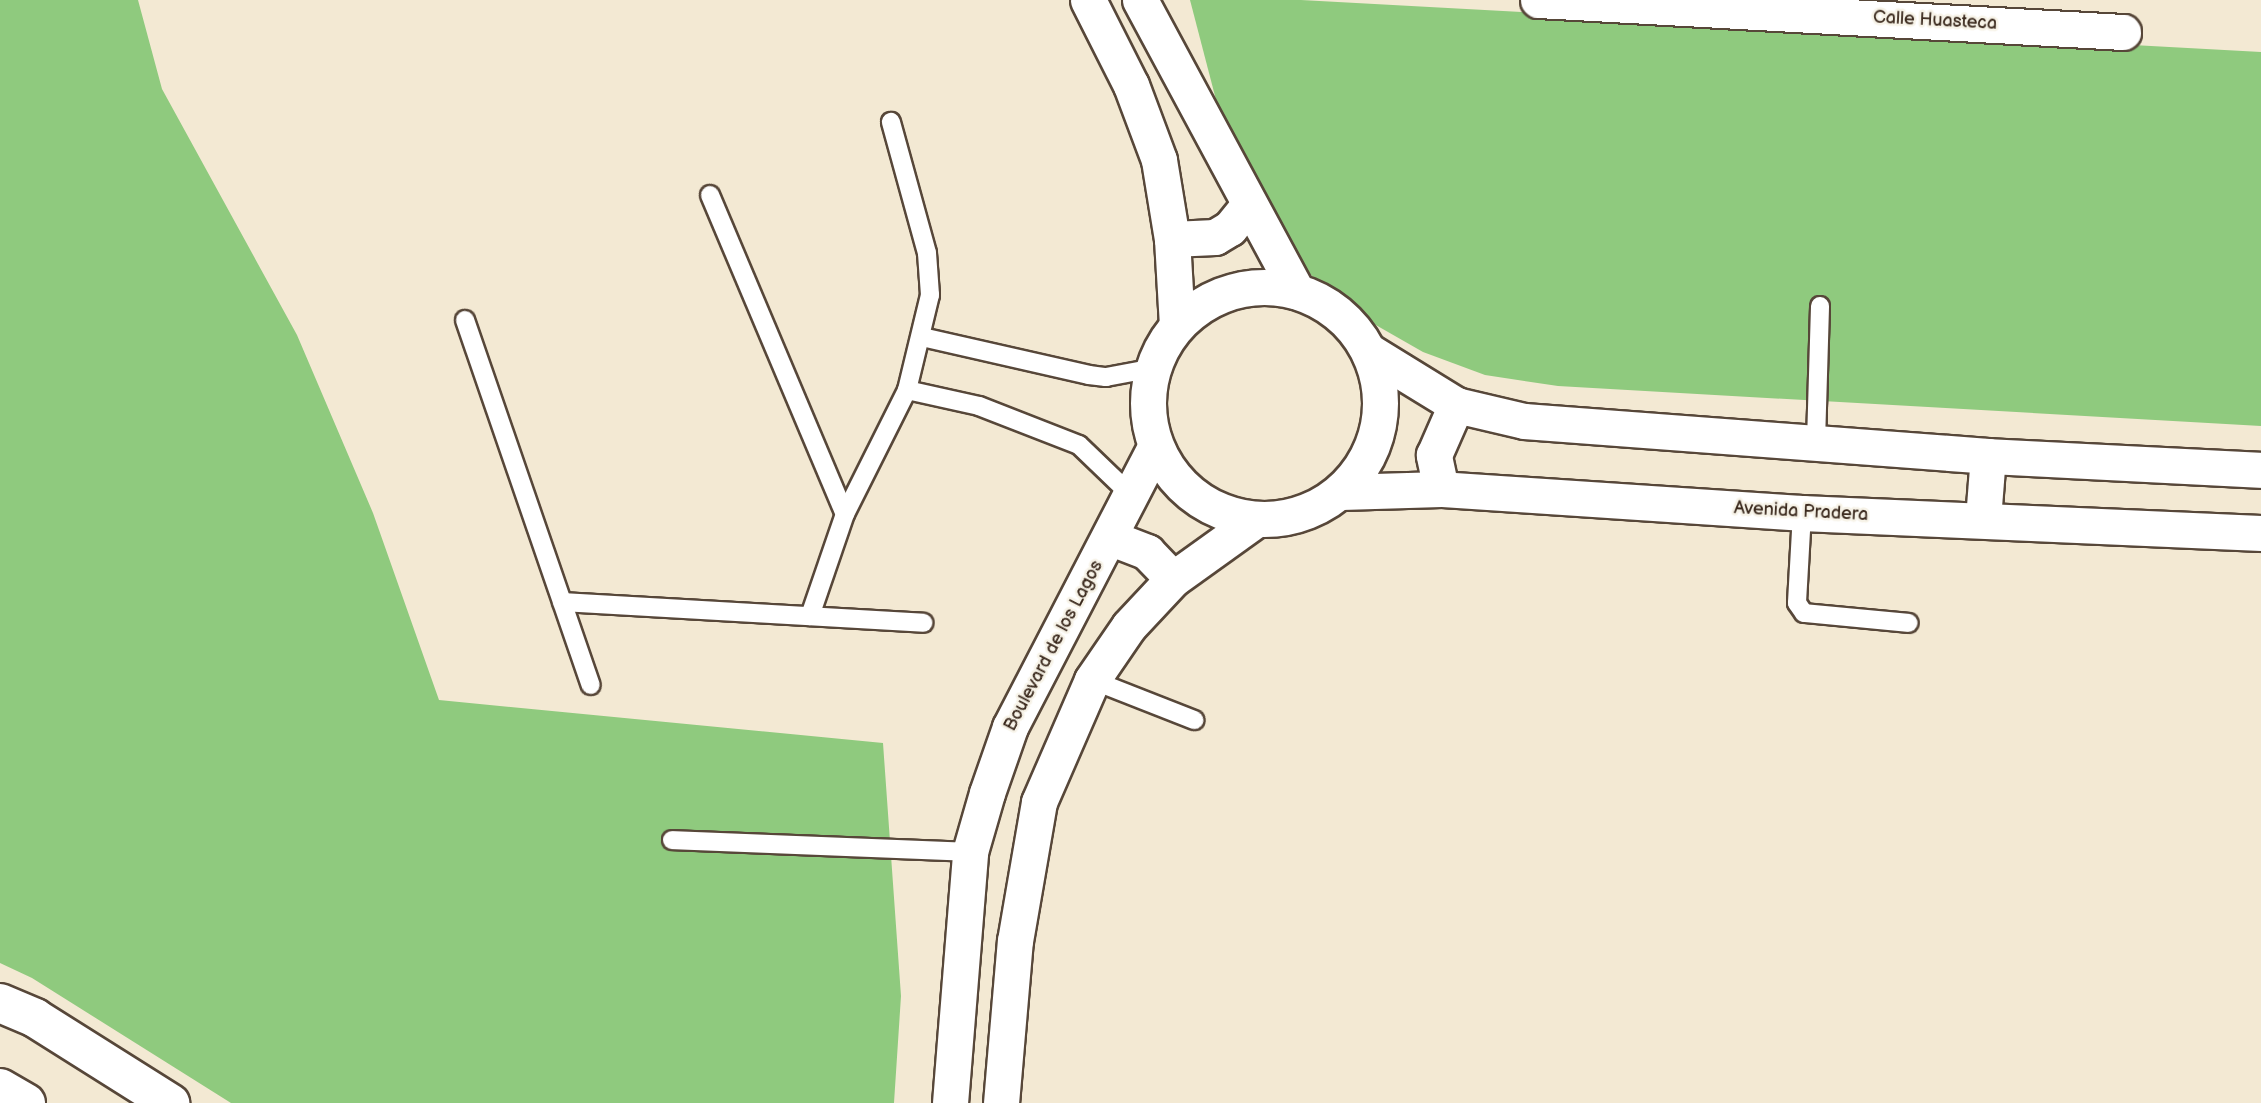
<!DOCTYPE html>
<html>
<head>
<meta charset="utf-8">
<style>
  body { margin:0 }
  #map { position:relative; width:2261px; height:1103px; overflow:hidden; background:#f3e9d3; font-family:"Balsamiq Sans",sans-serif }
  div>[style] { position:absolute }
  .green>* { inset:0; background:#8fca7e }
  .roads { filter:drop-shadow(2px 0 #574739) drop-shadow(-2px 0 #574739) drop-shadow(0 2px #574739) drop-shadow(0 -2px #574739) }
  .lane>* { height:18px; margin:-9px; padding:0 9px; transform-origin:9px; border-radius:9px; background:#fff }
  .street>* { height:35px; margin:-17.5px; padding:0 17.5px; transform-origin:17.5px; border-radius:17.5px; background:#fff }
  .street>.ring { margin:-17.5px; padding:0; box-sizing:content-box; background:none; border:35px solid #fff; border-radius:50% }
  .secondary>* { height:38px; margin:-19px; padding:0 19px; transform-origin:19px; border-radius:19px; background:#fff }
  span { translate:-50% -50%; white-space:nowrap; text-align:center; line-height:1.15; -webkit-text-stroke:5px #f7f3e8; paint-order:stroke }
  .street-label { font-size:18px; color:#3b2a1e }
</style>
</head>
<body>
<div id="map">
  <div class="green">
    <div style="clip-path:polygon(0 0,138px 0,162px 89px,297px 335px,373px 513px,439px 700px,883px 743px,901px 996px,894px 1103px,231px 1103px,32px 978px,0 963px)"></div>
    <div style="clip-path:polygon(1190px 0,1301px 0,2261px 52px,2261px 426px,1558px 386px,1485px 375px,1423px 352px,1367px 320px,1311px 275px,1269px 221px,1227px 142px)"></div>
  </div>
  <div class="roads">
    <div class="lane">
      <div style="left:710px;top:195px;width:346px;rotate:67.1deg"></div>
      <div style="left:465px;top:320px;width:386px;rotate:71deg"></div>
      <div style="left:922px;top:337px;width:171px;rotate:12.8deg"></div>
      <div style="left:1089px;top:375px;width:17px;rotate:7deg"></div>
      <div style="left:1106px;top:377px;width:49px;rotate:-10.6deg"></div>
      <div style="left:907px;top:390px;width:74px;rotate:12.5deg"></div>
      <div style="left:979px;top:406px;width:107px;rotate:21.3deg"></div>
      <div style="left:1079px;top:445px;width:74px;rotate:43.9deg"></div>
      <div style="left:1816px;top:442px;width:136px;rotate:-88.3deg"></div>
      <div style="left:1802px;top:513px;width:90px;rotate:93.2deg"></div>
      <div style="left:1797px;top:603px;width:12px;rotate:55deg"></div>
      <div style="left:1804px;top:613px;width:105px;rotate:5.4deg"></div>
      <div style="left:562px;top:602px;width:362px;rotate:3.3deg"></div>
      <div style="left:810px;top:616px;width:108px;rotate:-71.1deg"></div>
      <div style="left:845px;top:514px;width:139px;rotate:-63.4deg"></div>
      <div style="left:907px;top:390px;width:98px;rotate:-76.4deg"></div>
      <div style="left:930px;top:295px;width:42px;rotate:-94.1deg"></div>
      <div style="left:927px;top:253px;width:136px;rotate:-105.4deg"></div>
      <div style="left:1092px;top:680px;width:110px;rotate:21.4deg"></div>
      <div style="left:672px;top:840px;width:298px;rotate:2.3deg"></div>
    </div>
    <div class="street">
      <div style="left:1088px;top:0;width:95px;rotate:63.2deg"></div>
      <div style="left:1131px;top:85px;width:80px;rotate:69.5deg"></div>
      <div style="left:1159px;top:160px;width:80px;rotate:80.7deg"></div>
      <div style="left:1172px;top:239px;width:86px;rotate:86.7deg"></div>
      <div style="left:1140px;top:0;width:331px;rotate:61.7deg"></div>
      <div style="left:1538px;top:0;width:586px;rotate:3.13deg"></div>
      <div style="left:1172px;top:239px;width:43px;rotate:-2.7deg"></div>
      <div style="left:1215px;top:237px;width:17px;rotate:-31deg"></div>
      <div style="left:1230px;top:228px;width:28px;rotate:-51deg"></div>
      <div class="ring" style="left:1148px;top:287px;width:197px;height:197px"></div>
      <div style="left:1370px;top:352px;width:101px;rotate:31.6deg"></div>
      <div style="left:1456px;top:405px;width:70px;rotate:13.2deg"></div>
      <div style="left:1524px;top:421px;width:465px;rotate:4.3deg"></div>
      <div style="left:1988px;top:456px;width:273px;rotate:2.9deg"></div>
      <div style="left:1441px;top:489px;width:35px;rotate:-102deg"></div>
      <div style="left:1434px;top:455px;width:55px;rotate:-66.3deg"></div>
      <div style="left:1341px;top:492px;width:100px;rotate:-1.7deg"></div>
      <div style="left:1441px;top:489px;width:362px;rotate:3.8deg"></div>
      <div style="left:1802px;top:513px;width:459px;rotate:2.5deg"></div>
      <div style="left:1983px;top:519px;width:63px;rotate:-85.5deg"></div>
      <div style="left:1111px;top:538px;width:39px;rotate:21deg"></div>
      <div style="left:1147px;top:552px;width:37px;rotate:46deg"></div>
      <div style="left:950px;top:1103px;width:252px;rotate:-85.4deg"></div>
      <div style="left:970px;top:852px;width:61px;rotate:-73.9deg"></div>
      <div style="left:987px;top:793px;width:70px;rotate:-70.8deg"></div>
      <div style="left:1010px;top:727px;width:315px;rotate:-62.6deg"></div>
      <div style="left:1001px;top:1103px;width:163px;rotate:-85.1deg"></div>
      <div style="left:1015px;top:941px;width:141px;rotate:-80.2deg"></div>
      <div style="left:1039px;top:802px;width:133px;rotate:-66.5deg"></div>
      <div style="left:1092px;top:680px;width:65px;rotate:-55.6deg"></div>
      <div style="left:1129px;top:626px;width:64px;rotate:-46.9deg"></div>
      <div style="left:1173px;top:579px;width:100px;rotate:-35.6deg"></div>
    </div>
    <div class="secondary">
      <div style="left:0;top:1003px;width:38px;rotate:23deg"></div>
      <div style="left:35px;top:1018px;width:160px;rotate:32.2deg"></div>
      <div style="left:0;top:1088px;width:30px;rotate:30deg"></div>
    </div>
  </div>
  <div class="street-label">
    <span style="left:1935px;top:21px;rotate:3deg">Calle Huasteca</span>
    <span style="left:1801px;top:512px;rotate:3deg">Avenida Pradera</span>
    <span style="left:1054px;top:646px;rotate:-62deg">Boulevard de los Lagos</span>
  </div>
</div>
</body>
</html>
